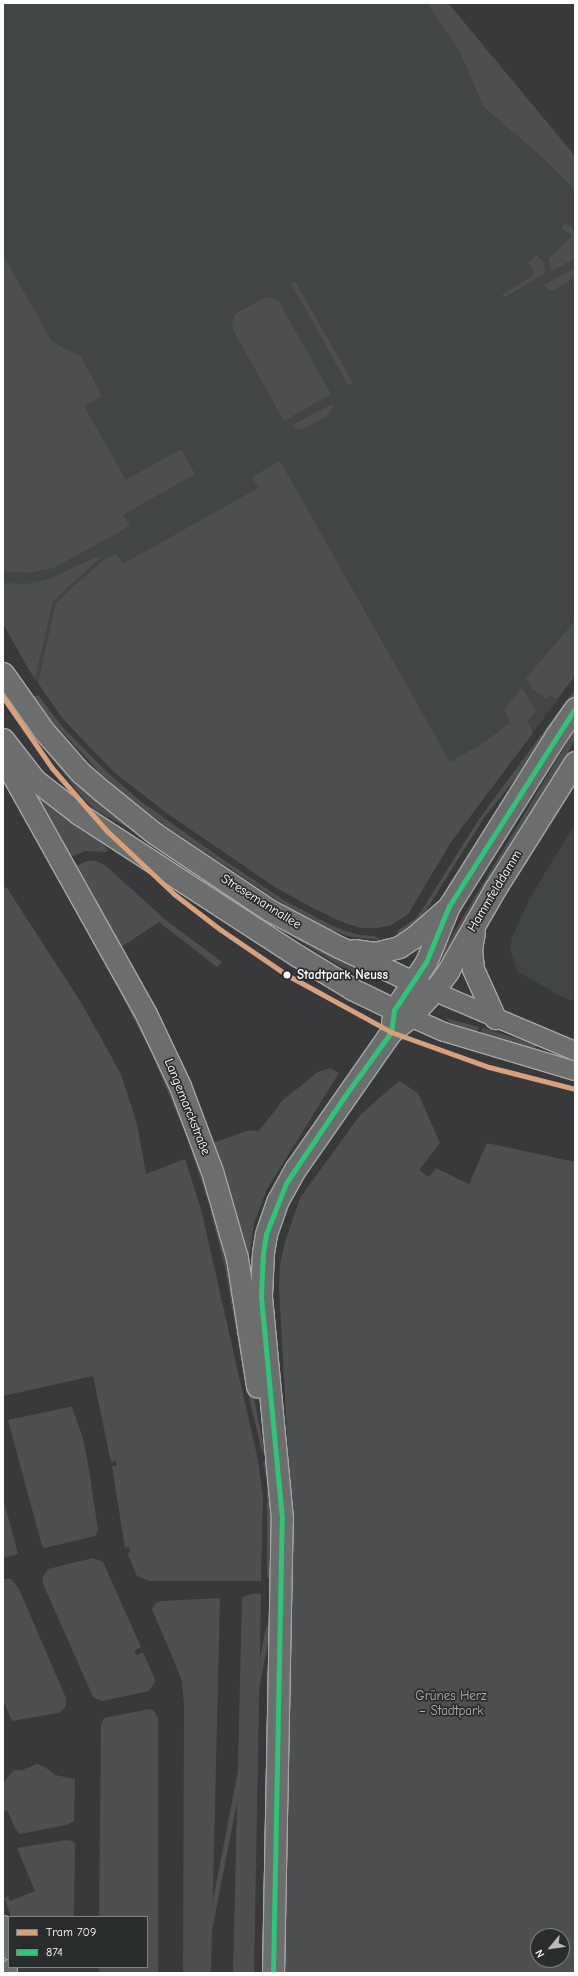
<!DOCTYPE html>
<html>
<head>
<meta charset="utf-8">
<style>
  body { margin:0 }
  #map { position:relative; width:578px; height:1976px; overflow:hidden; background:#38393a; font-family:"Comic Neue",sans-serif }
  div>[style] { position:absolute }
  .built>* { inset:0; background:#424546 }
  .green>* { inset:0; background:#4d4f50; transform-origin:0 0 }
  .roads { filter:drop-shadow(1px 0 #a5a6a6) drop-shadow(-1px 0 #a5a6a6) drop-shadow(0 1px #a5a6a6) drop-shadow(0 -1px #a5a6a6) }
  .minor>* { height:15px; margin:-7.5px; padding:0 7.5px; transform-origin:7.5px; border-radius:7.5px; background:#6c6d6d }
  .tertiary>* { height:18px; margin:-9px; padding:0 9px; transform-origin:9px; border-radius:9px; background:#6c6d6d }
  .secondary>* { height:21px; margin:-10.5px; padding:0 10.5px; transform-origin:10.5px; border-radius:10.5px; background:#6c6d6d }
  .bus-1>* { height:5px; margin:-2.5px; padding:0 2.5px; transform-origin:2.5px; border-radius:2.5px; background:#2dc577 }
  .tram-1>* { height:5px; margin:-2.5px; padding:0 2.5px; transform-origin:2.5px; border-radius:2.5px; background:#d9a179 }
  .dots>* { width:11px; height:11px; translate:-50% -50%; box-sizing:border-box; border:2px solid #2a2d2e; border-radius:50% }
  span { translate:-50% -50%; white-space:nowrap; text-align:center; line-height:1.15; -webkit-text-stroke:3.5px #2a2d2e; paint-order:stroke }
  .street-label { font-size:13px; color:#fff }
  .stop-label { font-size:13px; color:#fff; font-weight:700 }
  .left { translate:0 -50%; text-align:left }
  .park-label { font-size:13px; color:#b0b2b2 }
  .frame { position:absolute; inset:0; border:4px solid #fff; pointer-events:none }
  .legend { position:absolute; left:8px; top:1916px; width:140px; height:52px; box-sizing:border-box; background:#2a2d2e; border:1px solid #7f8182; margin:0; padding:5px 7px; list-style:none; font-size:12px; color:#fff }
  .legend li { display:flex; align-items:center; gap:8px; height:20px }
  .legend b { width:20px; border:1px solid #7f8182 }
  .north { position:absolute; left:530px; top:1928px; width:40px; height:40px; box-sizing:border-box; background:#2a2d2e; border:1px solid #7f8182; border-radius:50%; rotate:241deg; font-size:11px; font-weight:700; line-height:16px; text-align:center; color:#fff }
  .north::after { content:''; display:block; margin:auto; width:14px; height:18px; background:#b9baba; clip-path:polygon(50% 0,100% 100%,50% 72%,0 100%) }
</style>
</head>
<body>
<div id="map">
  <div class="built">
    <div style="clip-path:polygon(3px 3px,448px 3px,575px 156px,575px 676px,451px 842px,408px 914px,391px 925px,377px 928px,361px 928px,340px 921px,278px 889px,168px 814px,115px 773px,63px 719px,28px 669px,3px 624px)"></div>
    <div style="clip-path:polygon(575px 824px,575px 1002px,560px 996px,517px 971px,510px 948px,512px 937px,531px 896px)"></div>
  </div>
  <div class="green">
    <div style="clip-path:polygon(427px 3px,448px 3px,575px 156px,575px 190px,542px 157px,484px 107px,459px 50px)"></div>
    <div style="clip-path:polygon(564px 224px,569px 225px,575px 232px,575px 258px,551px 272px,549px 259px,572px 236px,562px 228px)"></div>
    <div style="clip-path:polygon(3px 255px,51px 340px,65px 349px,80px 355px,102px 396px,84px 406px,126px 480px,181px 449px,195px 474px,123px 515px,130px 526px,54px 568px,28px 573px,3px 571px)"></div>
    <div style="clip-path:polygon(536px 255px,543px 261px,545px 270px,543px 275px,503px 298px,502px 295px,532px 276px,533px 270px,528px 263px)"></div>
    <div style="clip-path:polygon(575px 268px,575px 277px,552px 291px,543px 285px)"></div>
    <div style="clip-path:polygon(291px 283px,296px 283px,353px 383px,348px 385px)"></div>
    <div style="clip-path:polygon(267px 297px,273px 298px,279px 302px,331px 394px,284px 421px,233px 330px,232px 322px,235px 314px)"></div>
    <div style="clip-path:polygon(332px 404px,333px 407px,327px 416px,302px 430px,291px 426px)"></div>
    <div style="clip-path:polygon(280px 461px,450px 762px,485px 742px,510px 723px,504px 709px,522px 688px,536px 711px,527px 721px,533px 733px,451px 842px,408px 914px,391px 925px,377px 928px,361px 928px,340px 921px,311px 907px,278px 889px,168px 814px,115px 773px,63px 719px,38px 683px,56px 603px,76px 584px,105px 559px,116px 554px,123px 564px,258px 488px,252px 477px)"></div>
    <div style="clip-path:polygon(94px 558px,100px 558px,53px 601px,35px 679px,3px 624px,3px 583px,26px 584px,50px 579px)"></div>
    <div style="clip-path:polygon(575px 621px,575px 676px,557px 699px,550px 695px,546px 699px,532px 689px,526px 678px)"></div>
    <div style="clip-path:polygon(575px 689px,575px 696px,530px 760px,484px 818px,425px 912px,417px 923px,397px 936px,398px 930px,416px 918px,425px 905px,479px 819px)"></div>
    <div style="clip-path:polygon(33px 696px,39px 696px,60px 724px,105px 770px,139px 800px,218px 856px,285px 901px,327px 923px,345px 931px,361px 935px,374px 936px,381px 940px,351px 937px,329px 929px,294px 911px,160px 822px,120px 791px,99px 772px,50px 719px)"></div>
    <div style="clip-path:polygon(575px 729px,575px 739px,561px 766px,443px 959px,439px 957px)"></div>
    <div style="clip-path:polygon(32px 733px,61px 764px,369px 977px,367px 980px,337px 964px,272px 924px,134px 831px,95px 810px,83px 798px)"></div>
    <div style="clip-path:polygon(19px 774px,98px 838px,108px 850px,106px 852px,85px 851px,66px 859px)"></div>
    <div style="clip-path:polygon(87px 861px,97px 861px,106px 866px,168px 922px,222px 962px,217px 967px,159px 922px,118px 949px,71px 868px)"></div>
    <div style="clip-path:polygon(63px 872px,133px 1005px,172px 1088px,213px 1201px,208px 1202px,187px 1138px,151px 1052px,100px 954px,56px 875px)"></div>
    <div style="clip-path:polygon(3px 886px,7px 888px,82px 1004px,121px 1074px,137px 1124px,146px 1174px,185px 1159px,201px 1209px,258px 1460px,263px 1497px,261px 1581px,149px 1581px,137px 1576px,127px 1553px,130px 1552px,129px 1547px,125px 1548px,112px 1466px,117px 1466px,116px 1461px,111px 1462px,93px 1376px,3px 1396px)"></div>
    <div style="clip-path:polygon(446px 1018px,479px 1027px,477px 1032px,451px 1024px)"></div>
    <div style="clip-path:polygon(483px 1028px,534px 1044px,538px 1046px,532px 1049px,481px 1033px)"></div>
    <div style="clip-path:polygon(330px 1068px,339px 1073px,267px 1189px,254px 1223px,250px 1253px,244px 1255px,210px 1144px,250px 1130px,259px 1131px,283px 1100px,318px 1072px)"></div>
    <div style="clip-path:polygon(evenodd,399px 1081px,418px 1093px,440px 1143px,419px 1170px,429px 1177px,436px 1168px,469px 1184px,487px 1143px,575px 1162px,575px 1973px,284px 1973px,292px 1523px,279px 1288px,280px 1265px,285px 1242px,300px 1198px,360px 1115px,399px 1081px,538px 1936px,562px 1936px,562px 1960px,538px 1960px,538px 1936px)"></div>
    <div style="clip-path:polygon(215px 1208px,221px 1231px,265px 1452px,262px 1452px,244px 1376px,225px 1268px,210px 1209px)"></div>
    <div style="clip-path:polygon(69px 1407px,72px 1407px,83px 1438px,88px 1464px,98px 1530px,95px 1536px,45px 1548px,42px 1546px,8px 1420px)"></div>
    <div style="clip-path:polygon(266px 1458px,272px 1489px,272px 1578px,267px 1577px,267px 1483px,263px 1463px)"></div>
    <div style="clip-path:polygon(3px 1498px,18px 1554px,3px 1558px)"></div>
    <div style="clip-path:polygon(93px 1558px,103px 1562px,141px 1647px,134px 1651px,137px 1655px,143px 1652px,154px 1677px,155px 1682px,149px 1691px,102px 1701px,93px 1697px,44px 1586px,42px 1578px,48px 1569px)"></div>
    <div style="clip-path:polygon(3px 1579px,11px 1579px,19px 1589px,66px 1698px,66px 1706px,59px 1713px,12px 1721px,3px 1700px)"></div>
    <div style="clip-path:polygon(252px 1594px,261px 1594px,254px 1973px,233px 1973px,242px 1597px)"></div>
    <div style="clip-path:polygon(220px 1598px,211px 1973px,183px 1973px,184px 1703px,181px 1678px,152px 1609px,156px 1603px,162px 1601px)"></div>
    <div style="left:266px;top:1627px;width:5px;height:346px;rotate:11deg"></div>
    <div style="clip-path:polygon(150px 1709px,153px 1710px,158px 1718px,158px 1973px,99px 1973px,99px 1967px,147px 1967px,147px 1917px,99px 1917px,101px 1732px,101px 1725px,104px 1718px)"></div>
    <div style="clip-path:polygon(37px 1764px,45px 1767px,55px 1775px,75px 1779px,74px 1821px,66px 1825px,20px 1834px,16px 1830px,7px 1810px,3px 1812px,3px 1783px,14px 1770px,22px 1770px)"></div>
    <div style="clip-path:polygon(67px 1840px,72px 1841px,75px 1844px,74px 1917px,11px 1917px,4px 1898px,8px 1896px,10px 1901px,35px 1891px,17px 1848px)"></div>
  </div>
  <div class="roads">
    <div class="minor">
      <div style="left:3px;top:1923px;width:29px;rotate:78deg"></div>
      <div style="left:8px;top:1973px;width:6px;rotate:-81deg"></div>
    </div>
    <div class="tertiary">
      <div style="left:421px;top:986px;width:167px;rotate:22.9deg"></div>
      <div style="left:410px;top:1017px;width:37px;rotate:24deg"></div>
      <div style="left:444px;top:1032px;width:137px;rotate:16.6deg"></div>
    </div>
    <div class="secondary">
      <div style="left:3px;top:673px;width:71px;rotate:54.7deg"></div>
      <div style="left:44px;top:731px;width:55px;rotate:48.7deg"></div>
      <div style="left:80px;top:772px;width:29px;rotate:41deg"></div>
      <div style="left:102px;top:791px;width:67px;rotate:38.9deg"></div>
      <div style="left:154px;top:833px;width:138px;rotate:33.8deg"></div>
      <div style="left:269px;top:910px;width:79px;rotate:27.9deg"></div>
      <div style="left:339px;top:947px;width:82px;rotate:25.3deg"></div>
      <div style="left:3px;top:739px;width:52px;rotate:52deg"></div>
      <div style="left:35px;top:780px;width:56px;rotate:37.7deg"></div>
      <div style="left:79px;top:814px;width:261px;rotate:33deg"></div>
      <div style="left:298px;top:956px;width:63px;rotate:31.4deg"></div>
      <div style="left:352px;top:989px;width:64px;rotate:25.8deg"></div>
      <div style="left:3px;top:758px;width:293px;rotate:60.8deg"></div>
      <div style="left:146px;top:1014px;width:80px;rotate:64.7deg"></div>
      <div style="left:180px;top:1086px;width:91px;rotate:69.4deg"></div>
      <div style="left:212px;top:1171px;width:91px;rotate:74deg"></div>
      <div style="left:237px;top:1258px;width:130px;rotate:81.1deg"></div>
      <div style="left:474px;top:932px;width:17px;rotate:100deg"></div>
      <div style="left:471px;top:949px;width:20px;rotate:84deg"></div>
      <div style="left:473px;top:969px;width:54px;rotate:65.8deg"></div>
      <div style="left:354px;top:950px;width:21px;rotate:8deg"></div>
      <div style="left:375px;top:953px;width:25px;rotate:-14deg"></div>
      <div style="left:399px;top:947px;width:18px;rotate:-34deg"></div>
      <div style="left:414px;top:937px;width:43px;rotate:-41.2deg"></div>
      <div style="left:392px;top:1023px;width:13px;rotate:-81deg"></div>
      <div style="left:394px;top:1010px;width:58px;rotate:-56.3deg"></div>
      <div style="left:426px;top:962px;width:61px;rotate:-67.7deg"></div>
      <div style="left:449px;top:906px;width:203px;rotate:-57.9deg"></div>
      <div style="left:557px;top:734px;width:32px;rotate:-55deg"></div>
      <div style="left:273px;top:1973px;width:454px;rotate:-88.9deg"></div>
      <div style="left:282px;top:1519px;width:225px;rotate:-95.4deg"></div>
      <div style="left:261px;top:1295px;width:42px;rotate:-87.3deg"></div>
      <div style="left:263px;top:1253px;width:19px;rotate:-81deg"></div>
      <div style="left:266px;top:1234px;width:36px;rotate:-71deg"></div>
      <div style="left:278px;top:1200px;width:37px;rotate:-61deg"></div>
      <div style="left:296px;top:1168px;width:157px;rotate:-55.1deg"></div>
      <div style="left:386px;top:1039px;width:9px;rotate:-54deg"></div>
      <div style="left:391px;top:1032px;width:24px;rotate:-38deg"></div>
      <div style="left:410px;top:1017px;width:34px;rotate:-47deg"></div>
      <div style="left:433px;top:992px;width:26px;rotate:-54deg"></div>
      <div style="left:448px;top:971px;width:95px;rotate:-60.2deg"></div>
      <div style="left:495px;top:889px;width:150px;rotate:-57.8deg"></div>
    </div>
  </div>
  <div class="bus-1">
    <div style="left:273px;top:1973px;width:454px;rotate:-88.9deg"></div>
    <div style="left:282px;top:1519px;width:225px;rotate:-95.4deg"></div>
    <div style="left:261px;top:1295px;width:42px;rotate:-87.3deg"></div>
    <div style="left:263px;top:1253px;width:19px;rotate:-81deg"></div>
    <div style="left:266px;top:1234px;width:55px;rotate:-68.6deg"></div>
    <div style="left:286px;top:1183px;width:104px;rotate:-56deg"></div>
    <div style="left:344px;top:1097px;width:80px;rotate:-54.1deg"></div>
    <div style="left:391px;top:1032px;width:22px;rotate:-82deg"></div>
    <div style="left:394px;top:1010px;width:58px;rotate:-56.3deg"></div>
    <div style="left:426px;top:962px;width:61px;rotate:-67.7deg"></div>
    <div style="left:449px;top:906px;width:235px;rotate:-57.5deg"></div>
  </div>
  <div class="tram-1">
    <div style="left:3px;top:697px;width:86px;rotate:55.4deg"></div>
    <div style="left:52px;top:768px;width:84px;rotate:48.9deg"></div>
    <div style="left:107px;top:831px;width:92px;rotate:43.2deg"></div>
    <div style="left:174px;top:894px;width:59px;rotate:37.5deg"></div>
    <div style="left:221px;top:930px;width:80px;rotate:34.3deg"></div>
    <div style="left:287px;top:975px;width:119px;rotate:28.7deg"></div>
    <div style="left:391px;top:1032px;width:104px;rotate:19.7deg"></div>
    <div style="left:489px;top:1067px;width:89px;rotate:14.3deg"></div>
  </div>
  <div class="dots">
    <div style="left:287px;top:975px;background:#fff"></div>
  </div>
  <div class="street-label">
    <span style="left:495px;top:891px;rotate:-59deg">Hammfelddamm</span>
    <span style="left:261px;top:902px;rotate:32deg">Stresemannallee</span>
    <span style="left:187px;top:1107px;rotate:68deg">Langemarckstraße</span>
  </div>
  <div class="stop-label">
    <span class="left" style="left:297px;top:975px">Stadtpark Neuss</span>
  </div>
  <div class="park-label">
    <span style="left:451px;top:1704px">Grünes Herz<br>– Stadtpark</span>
  </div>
  <div class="frame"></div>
  <ul class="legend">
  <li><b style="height:5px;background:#d9a179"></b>Tram 709</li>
  <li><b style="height:5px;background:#2dc577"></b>874</li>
  </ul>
  <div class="north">N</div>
</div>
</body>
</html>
